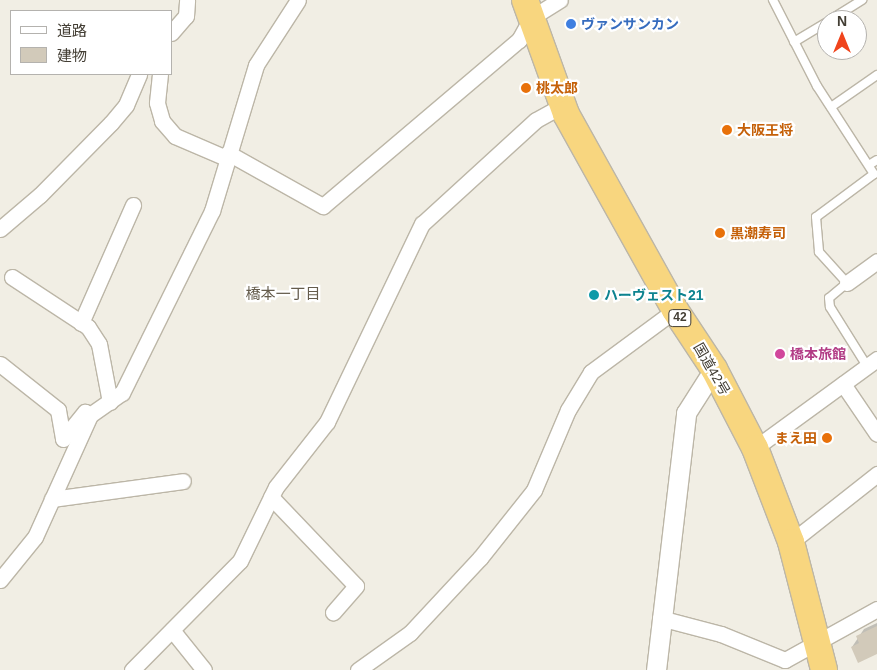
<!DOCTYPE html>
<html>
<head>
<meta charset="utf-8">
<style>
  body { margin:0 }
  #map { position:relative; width:877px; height:670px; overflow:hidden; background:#f1eee4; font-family:Arial,"Noto Sans JP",sans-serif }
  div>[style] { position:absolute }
  .shadow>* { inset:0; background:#0003 }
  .building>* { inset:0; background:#d2caba }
  .roads { filter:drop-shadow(1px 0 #bcb6a7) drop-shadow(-1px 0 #bcb6a7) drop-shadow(0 1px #bcb6a7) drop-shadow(0 -1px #bcb6a7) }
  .service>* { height:8px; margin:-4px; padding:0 4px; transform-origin:4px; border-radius:4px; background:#fff }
  .minor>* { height:15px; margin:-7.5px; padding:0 7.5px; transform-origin:7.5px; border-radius:7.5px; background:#fff }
  .tertiary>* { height:19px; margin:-9.5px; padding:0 9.5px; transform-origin:9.5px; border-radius:9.5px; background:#fff }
  .trunk>* { height:26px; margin:-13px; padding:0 13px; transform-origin:13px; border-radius:13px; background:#f8d67f }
  .dots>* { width:14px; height:14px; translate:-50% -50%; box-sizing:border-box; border:2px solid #fff; border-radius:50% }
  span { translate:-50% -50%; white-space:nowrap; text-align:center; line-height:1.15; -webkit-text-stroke:4.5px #fff; paint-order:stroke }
  .shield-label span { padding:1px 4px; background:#fff; border:1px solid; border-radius:4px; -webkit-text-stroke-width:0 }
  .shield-label { font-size:12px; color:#433e34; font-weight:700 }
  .shop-label { font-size:14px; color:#366cbe; font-weight:700 }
  .left { translate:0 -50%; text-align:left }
  .food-label { font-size:14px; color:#c56008; font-weight:700 }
  .right { translate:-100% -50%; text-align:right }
  .culture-label { font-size:14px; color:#0d838f; font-weight:700 }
  .hotel-label { font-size:14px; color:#b23c85; font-weight:700 }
  .street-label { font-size:14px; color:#433e34 }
  .neighbourhood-label { font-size:15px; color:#655c4c }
  .legend { position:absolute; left:10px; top:10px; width:162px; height:65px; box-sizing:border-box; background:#fff; border:1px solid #b4b2ae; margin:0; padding:6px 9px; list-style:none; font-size:15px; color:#433e34 }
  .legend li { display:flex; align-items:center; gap:10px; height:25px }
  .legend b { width:25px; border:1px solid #b4b2ae }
  .north { position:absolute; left:817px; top:10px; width:50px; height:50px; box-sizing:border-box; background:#fff; border:1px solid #b4b2ae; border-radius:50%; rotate:0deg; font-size:14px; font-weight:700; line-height:20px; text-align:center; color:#433e34 }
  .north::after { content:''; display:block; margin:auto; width:18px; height:22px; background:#f0441c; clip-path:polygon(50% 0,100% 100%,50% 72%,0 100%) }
</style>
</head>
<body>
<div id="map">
  <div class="shadow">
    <div style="clip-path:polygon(877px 623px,877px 653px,852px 647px,864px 629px)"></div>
  </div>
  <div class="building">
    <div style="clip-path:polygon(877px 626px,877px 654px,858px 663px,851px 647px,859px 643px,856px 636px)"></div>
  </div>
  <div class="roads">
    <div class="service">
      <div style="left:773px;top:0;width:97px;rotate:62.9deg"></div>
      <div style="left:817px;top:86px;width:105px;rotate:57.1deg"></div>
      <div style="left:874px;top:174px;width:72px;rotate:143.4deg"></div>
      <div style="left:816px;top:217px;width:35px;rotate:85deg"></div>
      <div style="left:819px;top:252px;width:42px;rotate:47.9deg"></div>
      <div style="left:847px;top:283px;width:23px;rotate:140deg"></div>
      <div style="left:829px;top:298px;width:9px;rotate:84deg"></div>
      <div style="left:830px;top:307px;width:70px;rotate:57.9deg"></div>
      <div style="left:830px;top:20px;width:38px;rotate:-32deg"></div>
      <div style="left:794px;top:42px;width:39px;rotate:-31deg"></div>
      <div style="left:831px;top:107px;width:56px;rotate:-34.8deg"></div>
      <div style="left:869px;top:165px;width:9px;rotate:-32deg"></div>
    </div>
    <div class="minor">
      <div style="left:171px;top:33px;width:23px;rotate:-49deg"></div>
      <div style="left:186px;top:16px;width:16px;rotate:-86deg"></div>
      <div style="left:160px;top:74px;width:29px;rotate:96deg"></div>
      <div style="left:157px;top:103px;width:19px;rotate:74deg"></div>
      <div style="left:162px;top:121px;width:20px;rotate:49deg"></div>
      <div style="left:175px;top:136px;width:56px;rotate:23.3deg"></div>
      <div style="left:228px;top:153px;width:109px;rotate:29.2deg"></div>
      <div style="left:323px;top:206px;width:257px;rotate:-40.3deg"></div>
      <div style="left:519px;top:40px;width:25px;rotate:-61deg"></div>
      <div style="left:531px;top:18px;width:34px;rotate:-32deg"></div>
      <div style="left:0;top:229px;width:52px;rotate:-40.4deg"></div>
      <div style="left:40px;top:195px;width:101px;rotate:-45.4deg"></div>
      <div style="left:111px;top:123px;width:23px;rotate:-50deg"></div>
      <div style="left:126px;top:105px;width:34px;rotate:-67deg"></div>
      <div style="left:12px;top:277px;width:91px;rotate:33.3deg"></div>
      <div style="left:88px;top:327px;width:20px;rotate:57deg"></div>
      <div style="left:99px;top:344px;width:59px;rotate:79.3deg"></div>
      <div style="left:847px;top:283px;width:37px;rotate:-36deg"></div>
      <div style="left:81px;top:323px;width:129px;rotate:-66.2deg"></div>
      <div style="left:0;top:364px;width:74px;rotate:38.4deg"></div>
      <div style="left:58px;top:410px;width:29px;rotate:80deg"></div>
      <div style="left:63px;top:439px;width:35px;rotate:-51deg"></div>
      <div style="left:85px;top:412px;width:4px;rotate:34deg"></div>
      <div style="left:843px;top:384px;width:60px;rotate:55.8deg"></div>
      <div style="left:755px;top:448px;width:151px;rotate:-36.1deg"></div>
      <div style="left:271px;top:497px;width:123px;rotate:46.3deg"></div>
      <div style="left:356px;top:586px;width:35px;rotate:131deg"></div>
      <div style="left:52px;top:499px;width:132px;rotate:-7.8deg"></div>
      <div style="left:791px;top:542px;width:110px;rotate:-38.3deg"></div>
      <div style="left:0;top:580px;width:55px;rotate:-50.9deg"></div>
      <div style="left:35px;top:537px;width:134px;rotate:-65.7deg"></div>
      <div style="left:90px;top:415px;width:39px;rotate:-35deg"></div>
      <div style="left:122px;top:393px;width:203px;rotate:-63.7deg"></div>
      <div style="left:212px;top:211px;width:152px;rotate:-73.2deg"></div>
      <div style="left:256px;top:65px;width:77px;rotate:-57.1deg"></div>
      <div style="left:660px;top:618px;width:63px;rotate:14.7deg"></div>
      <div style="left:721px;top:634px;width:69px;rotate:22.1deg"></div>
      <div style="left:785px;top:660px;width:105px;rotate:-29deg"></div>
      <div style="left:172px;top:630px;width:51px;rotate:51.3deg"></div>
      <div style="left:132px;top:670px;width:153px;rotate:-45.3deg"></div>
      <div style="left:240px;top:561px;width:82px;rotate:-64.1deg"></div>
      <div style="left:276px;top:487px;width:83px;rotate:-51.9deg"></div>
      <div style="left:327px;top:422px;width:220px;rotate:-64.4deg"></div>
      <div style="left:422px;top:224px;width:154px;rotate:-42.4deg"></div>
      <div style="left:536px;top:120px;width:31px;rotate:-29deg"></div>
      <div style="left:358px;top:670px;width:64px;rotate:-35.4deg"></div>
      <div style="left:410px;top:633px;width:103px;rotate:-47deg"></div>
      <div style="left:480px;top:558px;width:87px;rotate:-51.5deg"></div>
      <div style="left:534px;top:490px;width:87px;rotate:-67deg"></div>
      <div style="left:568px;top:410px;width:44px;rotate:-58.8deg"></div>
      <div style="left:591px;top:372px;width:104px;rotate:-36.4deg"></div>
    </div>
    <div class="tertiary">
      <div style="left:656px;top:670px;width:259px;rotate:-83.3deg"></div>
      <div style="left:686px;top:413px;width:52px;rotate:-57.5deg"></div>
    </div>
    <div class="trunk">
      <div style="left:525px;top:0;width:121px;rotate:70.2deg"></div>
      <div style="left:566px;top:114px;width:224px;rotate:60.9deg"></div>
      <div style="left:675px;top:310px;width:71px;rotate:56.5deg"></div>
      <div style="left:714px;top:369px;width:89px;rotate:62.6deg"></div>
      <div style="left:755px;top:448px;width:101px;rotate:69deg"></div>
      <div style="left:791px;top:542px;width:132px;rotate:75.5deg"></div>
    </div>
  </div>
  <div class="dots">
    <div style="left:571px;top:24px;background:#3f7fe0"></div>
    <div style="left:526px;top:88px;background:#e8710a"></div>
    <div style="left:727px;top:130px;background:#e8710a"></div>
    <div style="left:720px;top:233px;background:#e8710a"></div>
    <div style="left:594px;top:295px;background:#0f9aa8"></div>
    <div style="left:780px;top:354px;background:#d1479c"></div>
    <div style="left:827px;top:438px;background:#e8710a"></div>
  </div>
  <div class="shield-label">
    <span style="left:680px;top:318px">42</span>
  </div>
  <div class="shop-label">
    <span class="left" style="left:581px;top:24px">ヴァンサンカン</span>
  </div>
  <div class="food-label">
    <span class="left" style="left:536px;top:88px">桃太郎</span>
    <span class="left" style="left:737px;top:130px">大阪王将</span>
    <span class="left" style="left:730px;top:233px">黒潮寿司</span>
    <span class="right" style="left:817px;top:438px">まえ田</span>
  </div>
  <div class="culture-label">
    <span class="left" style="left:604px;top:295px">ハーヴェスト21</span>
  </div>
  <div class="hotel-label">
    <span class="left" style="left:790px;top:354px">橋本旅館</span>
  </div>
  <div class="street-label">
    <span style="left:712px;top:369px;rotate:60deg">国道42号</span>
  </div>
  <div class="neighbourhood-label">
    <span style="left:283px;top:294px">橋本一丁目</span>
  </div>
  <ul class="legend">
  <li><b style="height:6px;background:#fff"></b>道路</li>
  <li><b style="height:14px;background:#d2caba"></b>建物</li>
  </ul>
  <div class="north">N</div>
</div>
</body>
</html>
